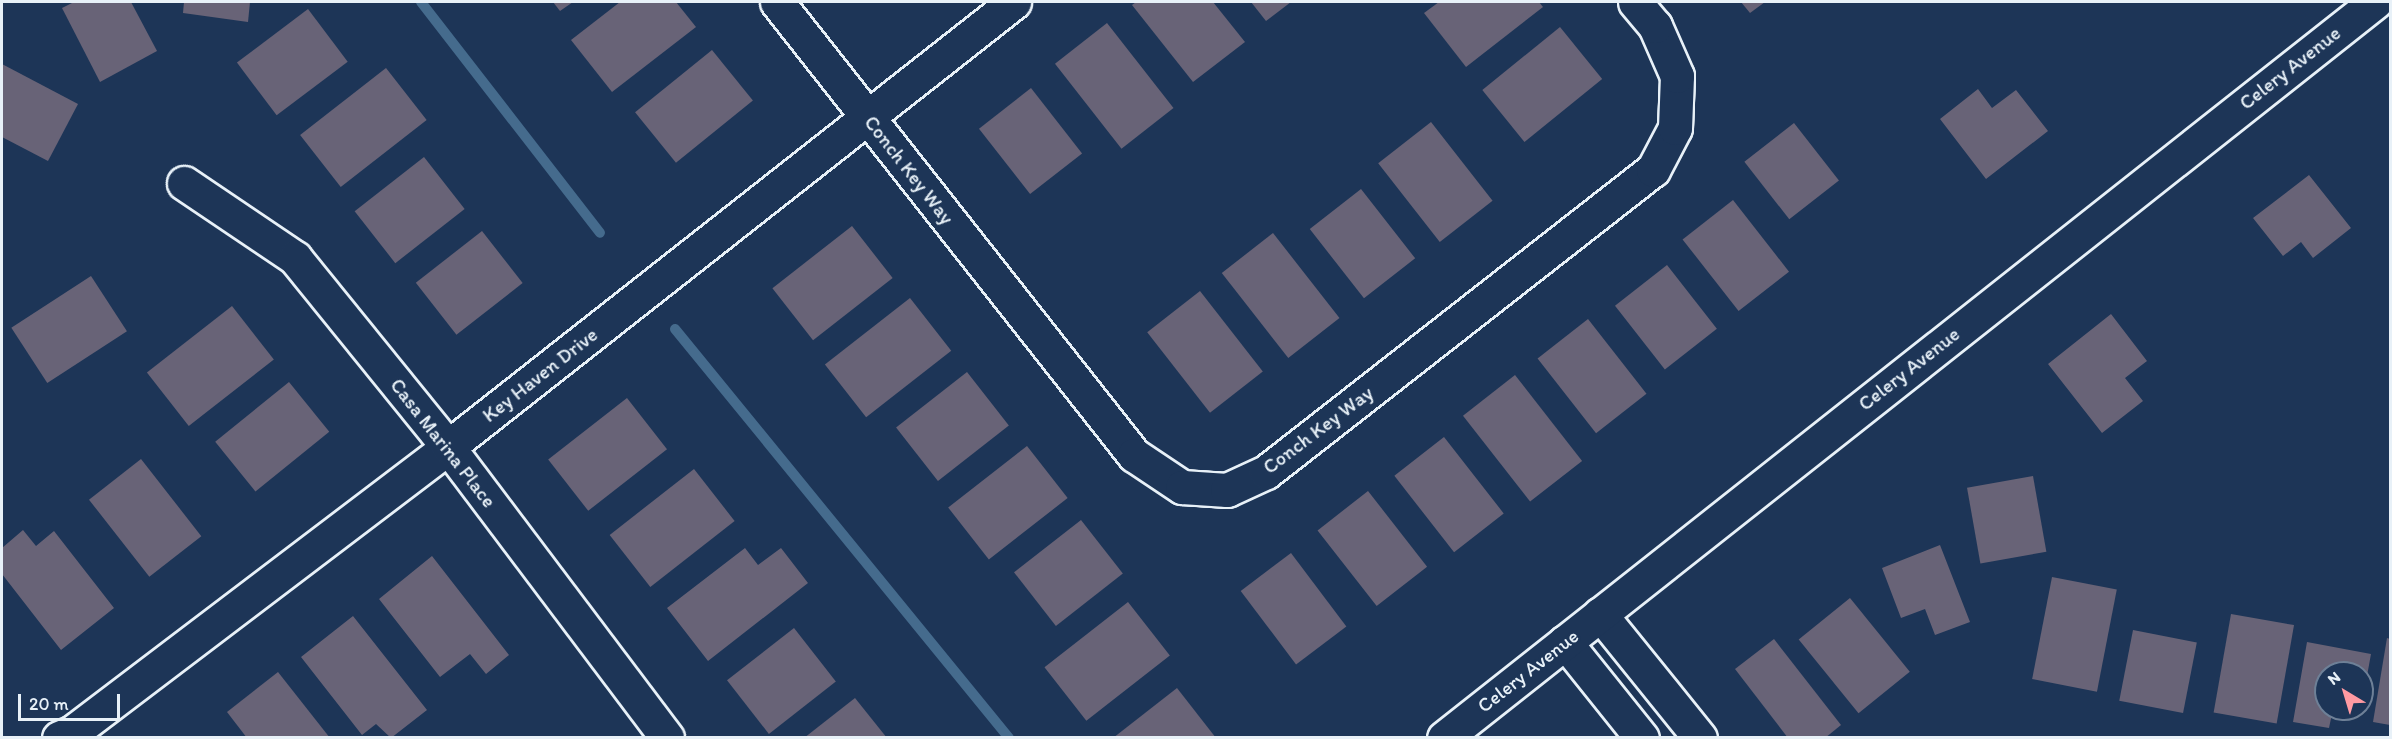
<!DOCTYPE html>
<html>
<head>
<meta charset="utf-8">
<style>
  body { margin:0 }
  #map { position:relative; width:2392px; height:739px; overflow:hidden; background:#1d3557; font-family:Itim,sans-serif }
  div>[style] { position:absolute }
  .stream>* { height:10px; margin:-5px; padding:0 5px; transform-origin:5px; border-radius:5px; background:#456b8d }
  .building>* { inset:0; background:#686377; transform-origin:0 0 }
  .roads { filter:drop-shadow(2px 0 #e8f1f8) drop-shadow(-2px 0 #e8f1f8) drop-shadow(0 2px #e8f1f8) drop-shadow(0 -2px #e8f1f8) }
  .minor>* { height:33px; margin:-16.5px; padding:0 16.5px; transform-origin:16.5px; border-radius:16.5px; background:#1d3557 }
  .major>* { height:33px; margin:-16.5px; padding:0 16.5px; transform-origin:16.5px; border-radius:16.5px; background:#1d3557 }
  span { translate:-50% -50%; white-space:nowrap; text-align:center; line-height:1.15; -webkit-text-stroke:5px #1d3557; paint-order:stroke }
  .street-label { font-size:20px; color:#e8f1f8 }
  .frame { position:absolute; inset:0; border:3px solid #e8f1f8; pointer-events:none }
  .north { position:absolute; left:2314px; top:661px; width:60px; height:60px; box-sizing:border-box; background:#1d3557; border:2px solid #6e8097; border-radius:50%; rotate:322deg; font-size:16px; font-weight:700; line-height:24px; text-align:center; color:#e8f1f8 }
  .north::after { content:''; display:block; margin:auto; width:21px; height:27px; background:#ff9aa2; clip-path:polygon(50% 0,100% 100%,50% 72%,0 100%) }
  .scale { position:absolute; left:18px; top:694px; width:102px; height:27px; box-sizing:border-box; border:3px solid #e8f1f8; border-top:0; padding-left:8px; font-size:18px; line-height:21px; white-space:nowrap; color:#e8f1f8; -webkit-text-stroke:4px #1d3557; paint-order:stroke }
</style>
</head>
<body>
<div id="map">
  <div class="stream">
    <div style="left:421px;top:2px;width:292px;rotate:52.2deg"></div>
    <div style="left:675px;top:329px;width:528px;rotate:50.76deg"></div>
  </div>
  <div class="building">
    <div style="clip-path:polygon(74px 2px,131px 2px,157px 51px,100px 82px,62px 8px)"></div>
    <div style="clip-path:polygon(184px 2px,250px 2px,248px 22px,183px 13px)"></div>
    <div style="clip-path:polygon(553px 2px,573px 2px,560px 11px)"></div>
    <div style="clip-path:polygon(620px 2px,676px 2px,696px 27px,612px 92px,571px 40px)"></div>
    <div style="clip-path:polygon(1136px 2px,1213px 2px,1245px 42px,1193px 82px,1132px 5px)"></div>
    <div style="clip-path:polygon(1251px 2px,1291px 2px,1266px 21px)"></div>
    <div style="clip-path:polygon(1439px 2px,1539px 2px,1543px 7px,1466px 67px,1424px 13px)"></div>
    <div style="clip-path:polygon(1741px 2px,1765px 2px,1750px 13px)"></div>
    <div style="left:308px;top:9px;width:66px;height:89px;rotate:53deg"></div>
    <div style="left:1107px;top:23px;width:108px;height:66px;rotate:52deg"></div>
    <div style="left:1560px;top:27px;width:67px;height:100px;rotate:51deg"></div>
    <div style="left:712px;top:50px;width:65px;height:99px;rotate:51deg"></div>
    <div style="clip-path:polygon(2px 64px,78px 104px,48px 161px,2px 137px)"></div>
    <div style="left:386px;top:68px;width:66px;height:109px;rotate:52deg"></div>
    <div style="left:1031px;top:88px;width:83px;height:66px;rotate:52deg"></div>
    <div style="clip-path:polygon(1978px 89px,1992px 108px,2016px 90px,2048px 131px,1986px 179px,1940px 119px)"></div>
    <div style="left:1431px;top:122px;width:100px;height:67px;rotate:52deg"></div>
    <div style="left:1794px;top:123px;width:73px;height:63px;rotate:52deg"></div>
    <div style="left:424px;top:157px;width:66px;height:88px;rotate:52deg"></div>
    <div style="clip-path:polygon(2309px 175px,2351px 228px,2313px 258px,2301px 242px,2283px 256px,2253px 218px)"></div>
    <div style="left:1361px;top:189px;width:88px;height:65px;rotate:52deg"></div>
    <div style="left:1733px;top:200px;width:91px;height:64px;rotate:52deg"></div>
    <div style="left:852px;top:226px;width:66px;height:101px;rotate:52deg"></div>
    <div style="left:482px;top:231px;width:66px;height:84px;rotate:52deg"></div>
    <div style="left:1273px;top:233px;width:108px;height:65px;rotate:52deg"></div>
    <div style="left:1667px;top:265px;width:81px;height:66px;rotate:52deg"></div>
    <div style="left:91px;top:276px;width:66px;height:95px;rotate:57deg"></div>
    <div style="left:1200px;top:291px;width:102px;height:67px;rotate:52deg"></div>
    <div style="left:910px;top:298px;width:67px;height:108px;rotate:52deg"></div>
    <div style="left:232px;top:306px;width:68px;height:108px;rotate:52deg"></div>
    <div style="clip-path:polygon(2111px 314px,2147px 361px,2125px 378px,2143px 401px,2102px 433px,2048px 364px)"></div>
    <div style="left:1588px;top:319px;width:95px;height:64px;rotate:52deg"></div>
    <div style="left:967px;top:372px;width:68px;height:90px;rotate:52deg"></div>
    <div style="left:1515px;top:375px;width:109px;height:66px;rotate:52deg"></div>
    <div style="left:289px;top:382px;width:64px;height:95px;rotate:51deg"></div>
    <div style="left:627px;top:398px;width:65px;height:100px;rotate:52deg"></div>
    <div style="left:1444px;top:437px;width:97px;height:63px;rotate:52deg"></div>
    <div style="left:1027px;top:446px;width:66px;height:100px;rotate:52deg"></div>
    <div style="left:141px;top:459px;width:98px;height:66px;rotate:52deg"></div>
    <div style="left:694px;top:469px;width:66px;height:107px;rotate:52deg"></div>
    <div style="left:2033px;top:476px;width:77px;height:67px;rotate:80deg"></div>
    <div style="left:1368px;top:491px;width:96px;height:64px;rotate:52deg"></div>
    <div style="left:1081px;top:520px;width:68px;height:85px;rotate:52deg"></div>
    <div style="clip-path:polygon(23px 530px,36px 546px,54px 531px,114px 608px,61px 650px,2px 574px,2px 548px)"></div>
    <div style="clip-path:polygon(1940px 545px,1970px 622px,1935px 635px,1925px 609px,1901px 618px,1882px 568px)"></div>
    <div style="clip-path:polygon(745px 548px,758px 565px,781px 548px,808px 583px,708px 661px,667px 608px)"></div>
    <div style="left:1291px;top:553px;width:92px;height:63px;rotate:53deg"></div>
    <div style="clip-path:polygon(432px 556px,509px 655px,486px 674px,470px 654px,440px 677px,379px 599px)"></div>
    <div style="left:2052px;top:577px;width:66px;height:104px;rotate:11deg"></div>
    <div style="left:1850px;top:598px;width:95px;height:66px;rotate:51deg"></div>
    <div style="left:1128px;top:602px;width:68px;height:106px;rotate:52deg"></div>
    <div style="left:2231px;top:614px;width:64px;height:100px;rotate:10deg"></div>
    <div style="clip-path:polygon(353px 616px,427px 710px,391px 738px,376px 724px,362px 735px,301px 657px)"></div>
    <div style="left:794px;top:628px;width:68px;height:85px;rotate:52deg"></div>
    <div style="left:2133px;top:630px;width:65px;height:72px;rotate:11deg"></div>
    <div style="clip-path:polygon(2387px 638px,2390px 639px,2390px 725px,2373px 722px)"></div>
    <div style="clip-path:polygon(1774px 639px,1841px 725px,1825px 738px,1788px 738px,1735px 669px)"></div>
    <div style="clip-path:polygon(2307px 642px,2371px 654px,2363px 698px,2362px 673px,2326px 673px,2326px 709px,2333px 709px,2329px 728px,2293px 722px)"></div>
    <div style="clip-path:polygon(278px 672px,330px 738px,247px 738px,227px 712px)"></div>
    <div style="clip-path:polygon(1177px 688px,1216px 738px,1113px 738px)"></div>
    <div style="clip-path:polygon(855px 698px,887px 738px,804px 738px)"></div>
  </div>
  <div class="roads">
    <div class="minor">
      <div style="left:777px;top:2px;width:577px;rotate:51.76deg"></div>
      <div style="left:1134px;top:455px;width:58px;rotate:33.7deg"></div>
      <div style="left:1182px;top:487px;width:45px;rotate:3.8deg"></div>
      <div style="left:1227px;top:490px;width:43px;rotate:-24.8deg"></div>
      <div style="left:1266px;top:472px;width:491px;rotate:-38deg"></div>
      <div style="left:1653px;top:170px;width:47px;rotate:-62.4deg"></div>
      <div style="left:1675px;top:128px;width:52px;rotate:-87.8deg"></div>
      <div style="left:1677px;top:76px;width:55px;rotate:-113.7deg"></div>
      <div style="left:1655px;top:26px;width:31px;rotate:-130deg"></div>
      <div style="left:184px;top:183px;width:134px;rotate:34deg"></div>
      <div style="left:295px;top:258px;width:243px;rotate:51deg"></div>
      <div style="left:448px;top:447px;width:364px;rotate:53deg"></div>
      <div style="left:1600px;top:614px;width:159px;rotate:51.1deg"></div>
      <div style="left:1565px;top:642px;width:123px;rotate:51.3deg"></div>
      <div style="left:59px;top:738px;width:15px;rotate:-23deg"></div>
      <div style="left:73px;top:732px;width:471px;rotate:-37.2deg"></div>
      <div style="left:448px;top:447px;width:720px;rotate:-38.18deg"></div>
    </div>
    <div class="major">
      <div style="left:1444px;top:738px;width:1187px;rotate:-38.33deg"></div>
    </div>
  </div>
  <div class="street-label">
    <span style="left:2290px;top:68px;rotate:-38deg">Celery Avenue</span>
    <span style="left:909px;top:170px;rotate:52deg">Conch Key Way</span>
    <span style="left:1909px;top:369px;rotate:-38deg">Celery Avenue</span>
    <span style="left:540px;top:375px;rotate:-38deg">Key Haven Drive</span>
    <span style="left:1318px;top:430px;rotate:-37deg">Conch Key Way</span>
    <span style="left:443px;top:443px;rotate:52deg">Casa Marina Place</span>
    <span style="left:1528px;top:671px;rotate:-38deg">Celery Avenue</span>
  </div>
  <div class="frame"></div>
  <div class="north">N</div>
  <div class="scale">20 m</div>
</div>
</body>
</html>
